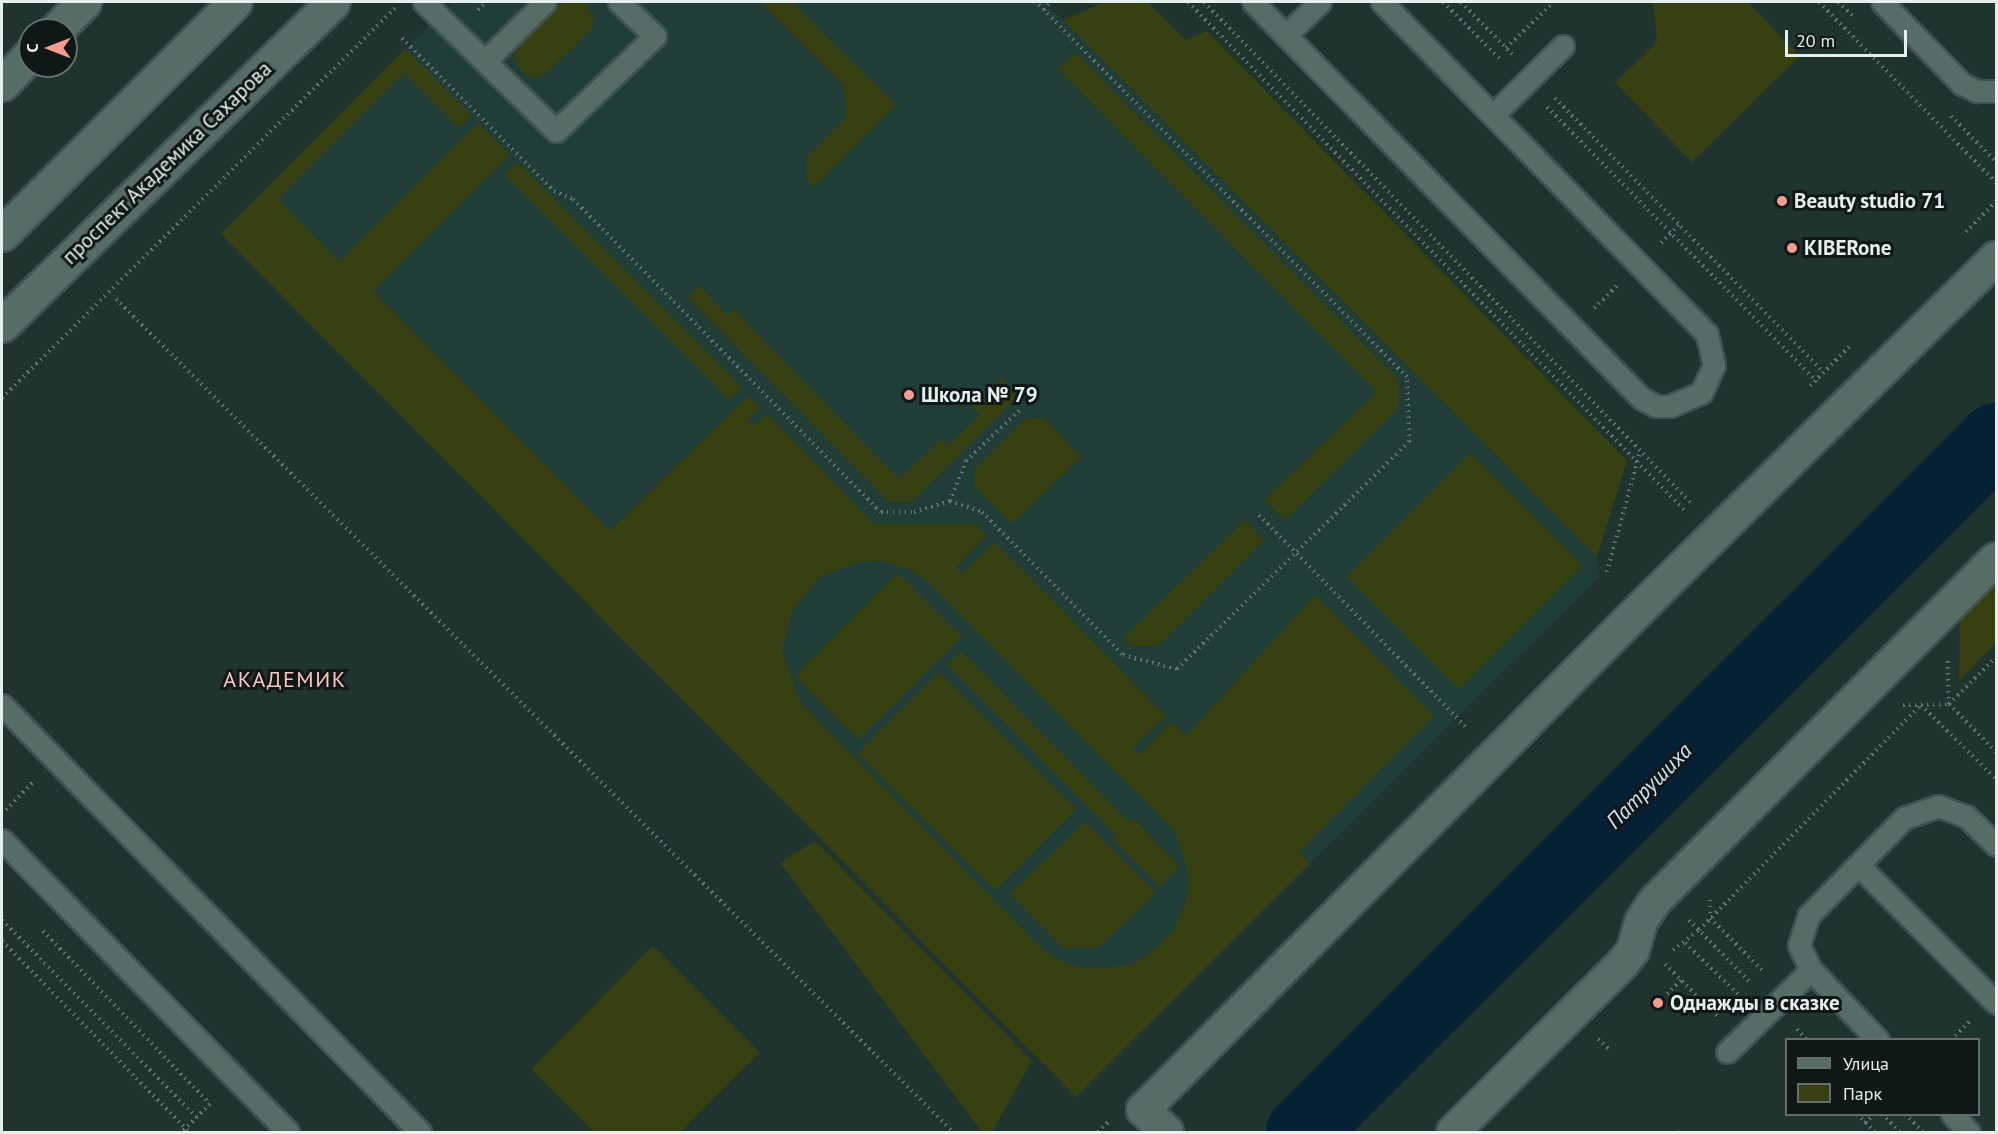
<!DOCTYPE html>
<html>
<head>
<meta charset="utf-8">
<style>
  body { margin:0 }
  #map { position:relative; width:1998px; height:1134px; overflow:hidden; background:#1f332f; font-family:"PT Sans",sans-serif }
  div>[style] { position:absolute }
  .built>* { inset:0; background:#203d38 }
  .green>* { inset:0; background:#364011; transform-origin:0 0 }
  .river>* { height:72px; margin:-36px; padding:0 36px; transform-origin:36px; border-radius:36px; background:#062133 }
  .path>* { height:4px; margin-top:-2px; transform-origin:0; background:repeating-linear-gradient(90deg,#647572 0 1.5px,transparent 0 6px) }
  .roads { filter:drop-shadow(2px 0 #40524f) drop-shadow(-2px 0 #40524f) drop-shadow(0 2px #40524f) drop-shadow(0 -2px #40524f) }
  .service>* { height:21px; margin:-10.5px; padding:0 10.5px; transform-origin:10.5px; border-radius:10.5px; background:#566c67 }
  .pedestrian>* { height:32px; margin:-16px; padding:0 16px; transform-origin:16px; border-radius:16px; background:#566c67 }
  .minor>* { height:33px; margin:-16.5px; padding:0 16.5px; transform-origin:16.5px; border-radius:16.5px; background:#566c67 }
  .tertiary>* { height:33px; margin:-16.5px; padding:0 16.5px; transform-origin:16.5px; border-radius:16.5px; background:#566c67 }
  .dots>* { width:16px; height:16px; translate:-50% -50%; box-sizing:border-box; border:3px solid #101817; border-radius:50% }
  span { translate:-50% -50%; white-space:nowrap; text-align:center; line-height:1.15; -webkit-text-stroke:6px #101817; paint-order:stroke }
  .street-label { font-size:21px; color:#e4f0ed }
  .poi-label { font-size:21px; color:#e4f0ed; font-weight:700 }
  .left { translate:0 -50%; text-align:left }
  .neighbourhood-label { font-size:22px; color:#f8c5be; letter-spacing:1.5px }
  .water-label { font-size:22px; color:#d0e3f3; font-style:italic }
  .frame { position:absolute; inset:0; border:3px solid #e4f0ed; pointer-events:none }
  .legend { position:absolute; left:1785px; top:1038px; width:195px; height:78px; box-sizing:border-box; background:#101817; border:2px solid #656e6d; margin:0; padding:8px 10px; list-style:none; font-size:18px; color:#e4f0ed }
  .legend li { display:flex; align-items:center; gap:12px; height:30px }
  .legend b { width:30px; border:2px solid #656e6d }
  .north { position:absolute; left:18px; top:18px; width:60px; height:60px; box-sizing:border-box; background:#101817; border:2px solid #656e6d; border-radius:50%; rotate:270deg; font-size:16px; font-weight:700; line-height:24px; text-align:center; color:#e4f0ed }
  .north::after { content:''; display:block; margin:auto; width:21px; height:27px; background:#f59c91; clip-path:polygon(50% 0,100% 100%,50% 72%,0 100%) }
  .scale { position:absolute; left:1785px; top:30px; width:122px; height:27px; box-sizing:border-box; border:3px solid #e4f0ed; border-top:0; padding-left:8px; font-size:18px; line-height:21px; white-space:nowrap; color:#e4f0ed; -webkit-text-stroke:4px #101817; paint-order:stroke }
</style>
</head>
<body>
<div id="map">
  <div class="built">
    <div style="clip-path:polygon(453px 2px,1045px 2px,1597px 557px,1599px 577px,1076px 1097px,221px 234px)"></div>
  </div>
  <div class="green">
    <div style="clip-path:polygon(563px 2px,584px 2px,594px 18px,591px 30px,544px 75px,535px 78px,525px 75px,513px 58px,517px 45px)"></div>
    <div style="clip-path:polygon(760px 2px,792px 2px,896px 105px,814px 187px,807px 179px,807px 157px,846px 117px,844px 86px)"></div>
    <div style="clip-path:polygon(1105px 2px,1147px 2px,1185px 40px,1207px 31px,1627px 461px,1597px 557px,1063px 20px)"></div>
    <div style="clip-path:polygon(1653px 2px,1747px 2px,1800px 56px,1692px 162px,1615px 83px,1657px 42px)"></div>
    <div style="clip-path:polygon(evenodd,405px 49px,472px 116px,459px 128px,404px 73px,278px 199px,339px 262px,478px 123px,510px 155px,373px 291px,610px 531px,748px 396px,760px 408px,748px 420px,755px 426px,767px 414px,874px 524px,975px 524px,987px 535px,956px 567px,962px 574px,995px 542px,1166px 716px,1133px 748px,1140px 755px,1171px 722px,1186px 736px,1315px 595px,1434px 716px,1299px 852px,1310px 863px,1076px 1097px,221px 234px,405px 49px,881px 561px,906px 568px,927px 581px,1175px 832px,1189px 876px,1187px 899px,1173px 931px,1148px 955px,1131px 965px,1086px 969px,1063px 962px,1043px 950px,800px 702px,782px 651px,792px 611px,819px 577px,858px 562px,881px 561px)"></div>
    <div style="clip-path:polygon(1076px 53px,1399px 380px,1399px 408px,1285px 520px,1264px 500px,1377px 392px,1057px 68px)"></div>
    <div style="left:517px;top:162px;width:319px;height:18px;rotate:45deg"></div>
    <div style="clip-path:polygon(699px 285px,728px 316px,733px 309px,899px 479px,941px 439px,948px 446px,980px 415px,972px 408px,1002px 378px,1018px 397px,911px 502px,889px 502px,687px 297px)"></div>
    <div style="clip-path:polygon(1026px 418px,1044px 418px,1081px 457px,1012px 524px,974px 486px,974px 469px)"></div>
    <div style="left:1470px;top:453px;width:159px;height:175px;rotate:45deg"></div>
    <div style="clip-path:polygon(1245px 520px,1264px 540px,1158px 646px,1130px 646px,1123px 638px)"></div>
    <div style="left:898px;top:573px;width:90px;height:146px;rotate:45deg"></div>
    <div style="clip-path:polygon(1996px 574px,1996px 643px,1959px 681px,1960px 610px)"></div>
    <div style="clip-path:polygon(961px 651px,1130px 823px,1135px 819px,1179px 867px,1160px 887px,1113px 840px,1116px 835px,947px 665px)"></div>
    <div style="left:939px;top:672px;width:194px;height:115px;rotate:45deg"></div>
    <div style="clip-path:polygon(1085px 822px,1156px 893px,1098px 948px,1063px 948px,1010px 894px)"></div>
    <div style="clip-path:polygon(815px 841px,1032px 1061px,992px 1132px,982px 1132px,780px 863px)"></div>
    <div style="clip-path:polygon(653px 946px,760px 1053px,680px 1132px,594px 1132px,531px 1069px)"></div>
  </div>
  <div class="river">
    <div style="left:1302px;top:1132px;width:981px;rotate:-44.96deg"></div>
  </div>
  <div class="path">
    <div style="left:1188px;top:2px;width:713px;rotate:45.68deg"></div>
    <div style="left:1204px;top:2px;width:700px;rotate:45.81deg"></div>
    <div style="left:1443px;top:2px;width:83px;rotate:45deg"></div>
    <div style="left:1461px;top:2px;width:73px;rotate:45.6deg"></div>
    <div style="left:1819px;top:2px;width:253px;rotate:45.6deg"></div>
    <div style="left:1838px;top:2px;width:21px;rotate:43deg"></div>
    <div style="left:478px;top:10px;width:11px;rotate:-45deg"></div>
    <div style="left:1044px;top:10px;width:10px;rotate:-53deg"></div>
    <div style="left:402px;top:38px;width:216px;rotate:45.2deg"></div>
    <div style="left:554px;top:191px;width:21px;rotate:23deg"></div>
    <div style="left:573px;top:199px;width:439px;rotate:45.5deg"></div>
    <div style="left:881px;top:512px;width:33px"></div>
    <div style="left:914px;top:512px;width:38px;rotate:-17deg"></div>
    <div style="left:950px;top:501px;width:43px;rotate:-68.2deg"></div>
    <div style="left:966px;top:461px;width:77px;rotate:-43.4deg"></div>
    <div style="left:1506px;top:48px;width:66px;rotate:-43.8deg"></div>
    <div style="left:1555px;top:98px;width:383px;rotate:45.6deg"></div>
    <div style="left:1547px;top:107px;width:385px;rotate:45.5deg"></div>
    <div style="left:1951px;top:116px;width:64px;rotate:45.6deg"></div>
    <div style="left:1966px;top:232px;width:43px;rotate:-45.9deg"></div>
    <div style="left:1661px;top:243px;width:25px;rotate:-45deg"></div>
    <div style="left:116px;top:299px;width:1181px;rotate:44.86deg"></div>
    <div style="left:1594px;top:308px;width:32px;rotate:-44deg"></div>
    <div style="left:1810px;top:386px;width:58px;rotate:-45deg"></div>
    <div style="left:2px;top:398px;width:554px;rotate:-44.78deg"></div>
    <div style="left:950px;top:501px;width:34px;rotate:19deg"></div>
    <div style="left:982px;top:512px;width:201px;rotate:45.4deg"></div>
    <div style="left:1123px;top:655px;width:56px;rotate:14.5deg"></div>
    <div style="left:1177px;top:669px;width:325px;rotate:-44.4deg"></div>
    <div style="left:1409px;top:442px;width:65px;rotate:-91.8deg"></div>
    <div style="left:1407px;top:377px;width:528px;rotate:-134.69deg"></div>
    <div style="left:1259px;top:515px;width:299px;rotate:45.7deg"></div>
    <div style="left:1607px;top:572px;width:125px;rotate:-74.7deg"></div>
    <div style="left:1948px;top:661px;width:43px;rotate:88.7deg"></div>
    <div style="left:1949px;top:704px;width:67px;rotate:45.6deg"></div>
    <div style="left:1903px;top:705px;width:46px;rotate:-1.2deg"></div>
    <div style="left:1949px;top:704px;width:66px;rotate:-45deg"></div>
    <div style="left:6px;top:810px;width:40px;rotate:-46deg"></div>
    <div style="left:1710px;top:900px;width:18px;rotate:90deg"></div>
    <div style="left:1710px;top:918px;width:76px;rotate:45deg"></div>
    <div style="left:2px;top:920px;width:278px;rotate:45.4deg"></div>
    <div style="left:1689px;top:920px;width:88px;rotate:45.5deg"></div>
    <div style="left:43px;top:931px;width:240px;rotate:46deg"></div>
    <div style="left:210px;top:1104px;width:40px;rotate:135deg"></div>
    <div style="left:2px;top:941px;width:267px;rotate:45.6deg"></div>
    <div style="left:1685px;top:943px;width:75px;rotate:43.9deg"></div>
    <div style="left:1673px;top:950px;width:33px;rotate:-38deg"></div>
    <div style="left:1699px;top:930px;width:316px;rotate:-45.4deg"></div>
    <div style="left:1921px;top:705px;width:105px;rotate:44.6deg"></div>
    <div style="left:1665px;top:964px;width:76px;rotate:45deg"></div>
    <div style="left:1667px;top:994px;width:20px;rotate:-45deg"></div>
    <div style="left:1797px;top:1029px;width:15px;rotate:48deg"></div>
    <div style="left:1598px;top:1039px;width:18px;rotate:43deg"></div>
    <div style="left:1951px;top:1040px;width:27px;rotate:-45deg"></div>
    <div style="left:1857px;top:1114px;width:25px;rotate:45deg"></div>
    <div style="left:1882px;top:1114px;width:25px;rotate:45deg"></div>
    <div style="left:1905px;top:1114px;width:25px;rotate:45deg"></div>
    <div style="left:1865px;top:1123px;width:13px;rotate:-45deg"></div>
    <div style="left:1098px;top:1132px;width:14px;rotate:-45deg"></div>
    <div style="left:1679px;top:1132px;width:1px;rotate:-45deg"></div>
  </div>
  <div class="roads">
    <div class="service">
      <div style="left:424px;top:2px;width:185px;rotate:44.3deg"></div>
      <div style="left:556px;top:131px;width:137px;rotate:-43.8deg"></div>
      <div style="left:655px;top:36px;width:50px;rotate:-136.6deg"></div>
      <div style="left:1253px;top:2px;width:554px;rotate:45.58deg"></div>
      <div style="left:1641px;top:398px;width:17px;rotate:28deg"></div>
      <div style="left:1656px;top:406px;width:14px"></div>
      <div style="left:1670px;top:406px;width:34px;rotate:-23deg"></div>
      <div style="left:1701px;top:393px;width:31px;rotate:-65deg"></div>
      <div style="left:1714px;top:365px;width:32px;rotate:-103deg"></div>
      <div style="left:1707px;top:334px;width:465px;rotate:-134.4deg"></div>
      <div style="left:1882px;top:2px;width:115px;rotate:45.7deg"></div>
      <div style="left:1962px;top:84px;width:17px;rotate:25deg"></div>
      <div style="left:1977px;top:91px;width:19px"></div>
      <div style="left:1286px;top:35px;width:47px;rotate:-44.1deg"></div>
      <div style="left:485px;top:61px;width:84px;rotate:-44.5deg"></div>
      <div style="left:1494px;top:114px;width:97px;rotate:-44.6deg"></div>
      <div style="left:2px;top:705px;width:598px;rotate:45.61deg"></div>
      <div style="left:2px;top:840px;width:409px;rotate:45.6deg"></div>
      <div style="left:1858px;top:865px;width:195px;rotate:45deg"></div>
      <div style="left:1878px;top:1040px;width:97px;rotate:-133.7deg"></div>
      <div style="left:1811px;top:970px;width:28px;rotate:-116deg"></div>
      <div style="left:1799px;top:945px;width:32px;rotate:-72deg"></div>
      <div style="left:1809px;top:915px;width:136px;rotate:-45.6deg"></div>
      <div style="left:1904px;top:818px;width:36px;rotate:-19deg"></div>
      <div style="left:1938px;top:806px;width:30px;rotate:20deg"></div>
      <div style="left:1966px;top:816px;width:42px;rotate:44deg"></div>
      <div style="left:1727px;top:1052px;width:117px;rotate:-44.3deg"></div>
      <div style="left:1952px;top:1114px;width:25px;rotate:47deg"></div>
    </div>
    <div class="pedestrian">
      <div style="left:1167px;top:1132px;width:33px;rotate:-137deg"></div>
      <div style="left:1143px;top:1110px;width:703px;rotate:-45.23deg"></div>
      <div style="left:1638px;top:611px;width:503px;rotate:-44.6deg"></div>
      <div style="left:1453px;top:1132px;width:240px;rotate:-44.8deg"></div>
      <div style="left:1623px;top:963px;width:16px;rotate:-52deg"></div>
      <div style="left:1633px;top:950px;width:29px;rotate:-74deg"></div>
      <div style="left:1641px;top:922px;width:24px;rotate:-57deg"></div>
      <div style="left:1654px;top:902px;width:484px;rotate:-45.1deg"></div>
    </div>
    <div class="minor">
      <div style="left:2px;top:325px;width:462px;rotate:-44.3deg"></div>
    </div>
    <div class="tertiary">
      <div style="left:56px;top:30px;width:40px;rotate:-45deg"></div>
      <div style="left:2px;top:84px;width:40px;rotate:-46deg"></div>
      <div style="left:2px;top:234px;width:329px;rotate:-44.9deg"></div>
    </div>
  </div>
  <div class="dots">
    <div style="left:1782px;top:201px;background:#f59c91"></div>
    <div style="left:1792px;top:248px;background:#f59c91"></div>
    <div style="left:909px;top:395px;background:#f59c91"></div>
    <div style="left:1658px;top:1003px;background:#f59c91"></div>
  </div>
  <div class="street-label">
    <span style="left:167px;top:163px;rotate:-44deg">проспект Академика Сахарова</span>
  </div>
  <div class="poi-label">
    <span class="left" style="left:1794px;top:201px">Beauty studio 71</span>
    <span class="left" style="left:1804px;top:248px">KIBERone</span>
    <span class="left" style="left:921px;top:395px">Школа № 79</span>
    <span class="left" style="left:1670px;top:1003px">Однажды в сказке</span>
  </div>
  <div class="neighbourhood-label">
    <span style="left:285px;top:680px">АКАДЕМИК</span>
  </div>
  <div class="water-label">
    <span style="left:1649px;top:786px;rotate:-45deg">Патрушиха</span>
  </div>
  <div class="frame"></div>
  <ul class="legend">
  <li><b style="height:8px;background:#566c67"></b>Улица</li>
  <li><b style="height:16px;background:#364011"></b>Парк</li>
  </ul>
  <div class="north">С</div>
  <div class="scale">20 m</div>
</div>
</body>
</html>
